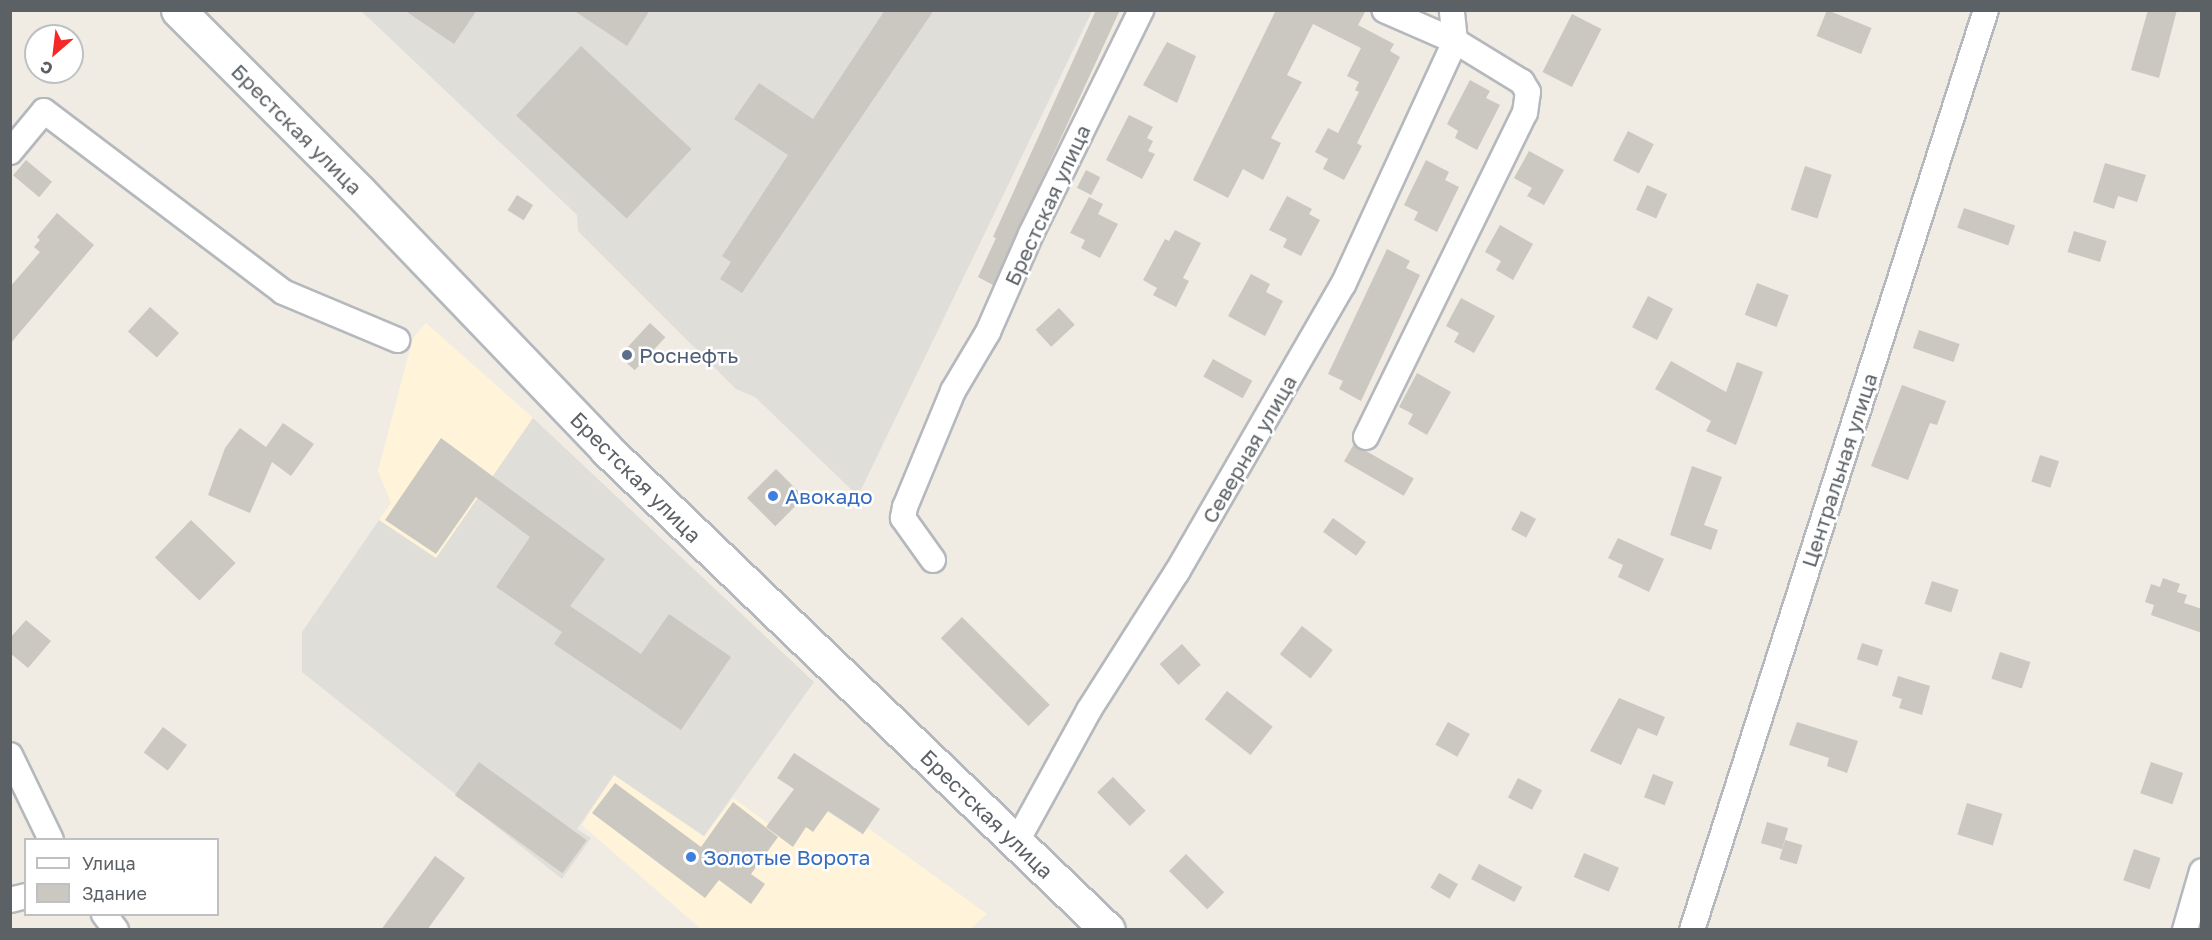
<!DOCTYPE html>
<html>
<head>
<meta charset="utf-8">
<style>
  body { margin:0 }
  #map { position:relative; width:2212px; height:940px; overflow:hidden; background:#f0ece4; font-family:"Golos Text",sans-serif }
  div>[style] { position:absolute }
  .commercial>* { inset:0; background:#fff4da }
  .industrial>* { inset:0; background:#e0ded9 }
  .building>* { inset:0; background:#cbc7c1; transform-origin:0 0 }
  .roads { filter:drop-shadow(2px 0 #b5b8bc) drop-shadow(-2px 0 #b5b8bc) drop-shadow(0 2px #b5b8bc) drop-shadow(0 -2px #b5b8bc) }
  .minor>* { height:24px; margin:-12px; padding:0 12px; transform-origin:12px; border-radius:12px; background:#fff }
  .secondary>* { height:33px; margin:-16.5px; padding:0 16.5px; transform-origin:16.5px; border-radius:16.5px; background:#fff }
  .dots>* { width:16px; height:16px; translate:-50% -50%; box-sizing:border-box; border:3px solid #fff; border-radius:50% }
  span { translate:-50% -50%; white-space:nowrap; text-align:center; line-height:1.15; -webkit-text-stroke:5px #fff; paint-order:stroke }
  .street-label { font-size:21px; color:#5c6166 }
  .service-label { font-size:21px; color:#4e5e75 }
  .left { translate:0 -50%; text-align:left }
  .shop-label { font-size:21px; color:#366cbe }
  .frame { position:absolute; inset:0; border:12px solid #5c6166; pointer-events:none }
  .legend { position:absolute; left:24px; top:838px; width:195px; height:78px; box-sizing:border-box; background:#fff; border:2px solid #bec0c2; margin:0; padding:8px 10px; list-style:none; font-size:18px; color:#5c6166 }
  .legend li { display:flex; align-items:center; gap:12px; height:30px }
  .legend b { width:30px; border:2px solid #bec0c2 }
  .north { position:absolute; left:24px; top:24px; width:60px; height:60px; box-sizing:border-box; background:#fff; border:2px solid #bec0c2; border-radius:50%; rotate:208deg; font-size:16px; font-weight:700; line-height:24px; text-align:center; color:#5c6166 }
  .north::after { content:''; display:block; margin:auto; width:21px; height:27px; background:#f42826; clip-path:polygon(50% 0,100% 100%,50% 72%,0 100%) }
</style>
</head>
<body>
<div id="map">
  <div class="commercial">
    <div style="clip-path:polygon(426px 323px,533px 418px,436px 559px,379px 520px,391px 503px,378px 471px,413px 338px)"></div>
    <div style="clip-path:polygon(614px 775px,704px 837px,733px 798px,769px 824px,793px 790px,863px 835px,868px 828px,987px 914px,970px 929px,701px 929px,582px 825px)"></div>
  </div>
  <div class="industrial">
    <div style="clip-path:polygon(361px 11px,1092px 11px,858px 496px,755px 397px,736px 389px,578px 231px,577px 215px)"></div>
    <div style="clip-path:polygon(533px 418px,814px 682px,704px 836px,614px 775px,577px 829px,591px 838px,562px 879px,302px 672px,302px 632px,379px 520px,436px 558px)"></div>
  </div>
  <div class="building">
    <div style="clip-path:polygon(404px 10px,477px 10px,454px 44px)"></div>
    <div style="clip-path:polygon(573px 10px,650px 10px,627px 46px)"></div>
    <div style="clip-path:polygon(885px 10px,934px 10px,742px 293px,720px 279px,731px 262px,722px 256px,788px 155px,734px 119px,759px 83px,813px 119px)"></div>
    <div style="clip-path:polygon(1096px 10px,1120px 10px,993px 285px,978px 277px,996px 238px,993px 237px)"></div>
    <div style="clip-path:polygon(1276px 10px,1366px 10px,1358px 25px,1394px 44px,1390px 51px,1400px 57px,1357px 143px,1362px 146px,1344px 180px,1323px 169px,1328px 159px,1315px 152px,1328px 128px,1338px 133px,1359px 92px,1355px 90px,1359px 82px,1347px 76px,1361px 48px,1313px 24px,1287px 75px,1302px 82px,1271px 138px,1281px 143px,1263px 180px,1243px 169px,1228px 198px,1193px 180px)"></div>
    <div style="left:1827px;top:10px;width:48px;height:28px;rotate:22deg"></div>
    <div style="clip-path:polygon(2148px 10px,2177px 10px,2159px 78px,2131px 70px)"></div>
    <div style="left:1572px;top:14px;width:33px;height:65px;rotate:27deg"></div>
    <div style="clip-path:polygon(1167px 42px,1196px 56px,1177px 103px,1143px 85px)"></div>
    <div style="left:581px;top:46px;width:151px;height:95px;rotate:43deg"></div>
    <div style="clip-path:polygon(1470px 80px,1490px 91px,1486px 98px,1500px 105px,1477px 150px,1455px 138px,1458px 131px,1447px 124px)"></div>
    <div style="clip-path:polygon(1129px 115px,1153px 127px,1147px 138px,1153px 141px,1148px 151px,1155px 154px,1142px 179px,1106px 160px)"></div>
    <div style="left:1628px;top:131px;width:29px;height:33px;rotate:27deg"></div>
    <div style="clip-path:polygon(1529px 151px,1564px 170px,1544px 205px,1527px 196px,1532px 188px,1514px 178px)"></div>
    <div style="left:26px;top:160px;width:34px;height:20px;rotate:40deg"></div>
    <div style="clip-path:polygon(1426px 160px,1449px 172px,1445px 180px,1459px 187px,1437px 232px,1414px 220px,1418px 212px,1404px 205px)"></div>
    <div style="clip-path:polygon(2105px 163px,2146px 175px,2137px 202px,2118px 196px,2114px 209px,2093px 202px)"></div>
    <div style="left:1805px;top:166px;width:28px;height:46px;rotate:18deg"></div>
    <div style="left:1086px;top:170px;width:16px;height:20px;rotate:27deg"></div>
    <div style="left:1647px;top:185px;width:22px;height:27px;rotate:24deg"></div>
    <div style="left:517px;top:195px;width:19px;height:18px;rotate:32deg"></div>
    <div style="clip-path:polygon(1287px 196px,1312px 209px,1309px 214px,1320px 220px,1301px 256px,1283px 247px,1287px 239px,1269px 230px)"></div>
    <div style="clip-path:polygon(1089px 197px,1103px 204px,1098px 214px,1118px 224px,1100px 258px,1081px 248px,1085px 240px,1070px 233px)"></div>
    <div style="left:1964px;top:208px;width:54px;height:21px;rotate:19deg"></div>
    <div style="clip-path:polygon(57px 213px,94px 245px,10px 344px,10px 287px,40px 252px,34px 247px,40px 240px,37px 237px)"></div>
    <div style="clip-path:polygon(1500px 225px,1533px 244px,1513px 280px,1496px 270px,1501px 261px,1485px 252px)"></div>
    <div style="clip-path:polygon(1175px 230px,1201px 243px,1183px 278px,1189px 281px,1176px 307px,1153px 295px,1157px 288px,1143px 280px,1165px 239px,1169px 241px)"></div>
    <div style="left:2074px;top:231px;width:34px;height:22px;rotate:17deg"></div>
    <div style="clip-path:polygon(1387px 249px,1410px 261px,1406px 268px,1420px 275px,1361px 401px,1339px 389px,1343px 381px,1328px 374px)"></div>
    <div style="clip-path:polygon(1251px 274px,1270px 284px,1266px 292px,1283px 301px,1265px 336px,1228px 316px)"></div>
    <div style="left:1757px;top:283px;width:34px;height:34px;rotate:21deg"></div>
    <div style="left:1648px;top:296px;width:28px;height:35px;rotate:27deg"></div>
    <div style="clip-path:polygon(1461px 298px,1495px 316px,1474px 353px,1454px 342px,1459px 333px,1446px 326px)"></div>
    <div style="left:150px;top:307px;width:39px;height:33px;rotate:42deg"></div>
    <div style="left:1059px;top:308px;width:23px;height:32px;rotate:47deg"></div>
    <div style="left:650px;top:323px;width:21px;height:45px;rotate:43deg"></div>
    <div style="left:1919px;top:330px;width:43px;height:19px;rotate:19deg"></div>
    <div style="left:1213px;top:359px;width:45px;height:20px;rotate:29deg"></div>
    <div style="clip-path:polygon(1671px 361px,1726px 392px,1737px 362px,1763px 372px,1736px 445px,1706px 431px,1711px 421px,1655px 389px)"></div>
    <div style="clip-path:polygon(1417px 373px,1451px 392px,1427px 435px,1408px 424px,1413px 414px,1399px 407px)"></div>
    <div style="clip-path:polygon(1902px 385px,1946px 401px,1937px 425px,1930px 423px,1908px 480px,1871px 466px)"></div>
    <div style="clip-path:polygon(283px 423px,314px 444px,291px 476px,272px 462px,250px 513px,208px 495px,225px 448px,240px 428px,266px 447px)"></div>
    <div style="clip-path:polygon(441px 438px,605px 559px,570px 606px,641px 654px,669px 614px,731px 657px,681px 730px,554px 644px,562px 632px,496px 587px,530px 537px,476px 497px,436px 554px,385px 520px)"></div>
    <div style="left:1354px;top:444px;width:69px;height:20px;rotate:30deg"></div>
    <div style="left:2040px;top:455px;width:20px;height:28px;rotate:18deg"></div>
    <div style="clip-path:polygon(1692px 466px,1722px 477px,1704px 525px,1718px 530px,1711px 550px,1670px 535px)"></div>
    <div style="left:776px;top:469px;width:40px;height:41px;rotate:45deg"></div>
    <div style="left:1521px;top:511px;width:17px;height:21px;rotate:28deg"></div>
    <div style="left:1333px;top:518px;width:41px;height:17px;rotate:36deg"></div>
    <div style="left:191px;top:520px;width:62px;height:52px;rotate:44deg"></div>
    <div style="clip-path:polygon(1618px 538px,1664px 559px,1649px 592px,1618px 577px,1623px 565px,1608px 558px)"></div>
    <div style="clip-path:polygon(2163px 578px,2180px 584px,2177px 592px,2187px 595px,2184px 603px,2202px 609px,2202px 633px,2151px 615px,2154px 605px,2145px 602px,2151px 584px,2160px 587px)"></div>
    <div style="left:1932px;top:581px;width:28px;height:24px;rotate:18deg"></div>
    <div style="left:962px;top:617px;width:124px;height:30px;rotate:45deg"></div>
    <div style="clip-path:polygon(26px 620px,51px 641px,28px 668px,10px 653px,10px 638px)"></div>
    <div style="left:1302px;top:626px;width:39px;height:36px;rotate:38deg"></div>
    <div style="left:1862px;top:643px;width:22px;height:17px;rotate:18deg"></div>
    <div style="left:1182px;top:644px;width:28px;height:30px;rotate:48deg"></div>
    <div style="left:2000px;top:652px;width:32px;height:28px;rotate:18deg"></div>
    <div style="clip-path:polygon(1898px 676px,1930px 686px,1922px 715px,1899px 708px,1902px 699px,1892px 696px)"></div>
    <div style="left:1227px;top:691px;width:58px;height:36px;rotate:38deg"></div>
    <div style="clip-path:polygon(1619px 698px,1665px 717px,1657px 736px,1638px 728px,1621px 765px,1590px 751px)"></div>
    <div style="left:1448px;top:722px;width:25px;height:26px;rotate:29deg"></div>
    <div style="clip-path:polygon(1797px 722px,1858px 741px,1847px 773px,1827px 766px,1829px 758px,1789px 745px)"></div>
    <div style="left:163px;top:727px;width:30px;height:32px;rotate:37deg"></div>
    <div style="clip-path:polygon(794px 753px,880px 809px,863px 834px,828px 811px,813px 832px,806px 827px,793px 847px,766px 827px,794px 789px,777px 778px)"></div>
    <div style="left:479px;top:762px;width:133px;height:41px;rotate:36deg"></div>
    <div style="left:2151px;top:762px;width:34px;height:33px;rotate:19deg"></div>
    <div style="left:1653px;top:774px;width:22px;height:25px;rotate:21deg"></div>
    <div style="left:1113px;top:777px;width:47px;height:22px;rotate:46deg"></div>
    <div style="left:1518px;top:778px;width:27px;height:22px;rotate:27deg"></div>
    <div style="clip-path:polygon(615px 783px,701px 847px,733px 802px,778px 837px,751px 874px,765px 884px,751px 904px,719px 880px,705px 898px,592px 813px)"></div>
    <div style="left:1967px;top:803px;width:37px;height:33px;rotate:17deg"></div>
    <div style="left:1767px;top:822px;width:22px;height:22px;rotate:16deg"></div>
    <div style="left:1785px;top:840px;width:18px;height:20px;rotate:16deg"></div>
    <div style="left:2134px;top:849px;width:28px;height:33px;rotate:19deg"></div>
    <div style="left:1584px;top:853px;width:38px;height:26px;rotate:23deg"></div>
    <div style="left:1186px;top:854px;width:54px;height:24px;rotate:45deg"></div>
    <div style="clip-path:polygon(435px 856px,465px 878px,427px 930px,381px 930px)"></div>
    <div style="left:1479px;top:864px;width:49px;height:17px;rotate:28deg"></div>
    <div style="left:1439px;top:873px;width:22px;height:17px;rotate:30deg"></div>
  </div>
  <div class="roads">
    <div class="minor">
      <div style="left:10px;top:152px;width:53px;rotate:-50.3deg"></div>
      <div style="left:44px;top:111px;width:300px;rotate:37.1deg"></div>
      <div style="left:283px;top:292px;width:124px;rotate:22.8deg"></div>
      <div style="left:1366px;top:437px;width:361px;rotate:-63.9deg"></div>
      <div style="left:1525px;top:113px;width:21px;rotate:-82deg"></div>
      <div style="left:1528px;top:92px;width:12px;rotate:-121deg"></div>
      <div style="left:1522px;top:82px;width:79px;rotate:-148.5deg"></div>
      <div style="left:1455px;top:41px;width:77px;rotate:-156.4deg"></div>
      <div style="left:933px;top:560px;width:52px;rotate:-125.5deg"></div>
      <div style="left:903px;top:518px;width:11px;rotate:-80deg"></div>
      <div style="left:905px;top:507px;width:126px;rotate:-67.5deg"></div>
      <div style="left:953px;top:391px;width:69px;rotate:-59.3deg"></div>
      <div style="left:988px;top:332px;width:107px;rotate:-66.3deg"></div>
      <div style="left:1031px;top:234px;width:250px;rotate:-63.8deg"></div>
      <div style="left:10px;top:755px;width:94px;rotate:64.2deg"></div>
      <div style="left:1016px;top:843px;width:152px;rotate:-61.2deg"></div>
      <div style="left:1089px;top:710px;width:164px;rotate:-57.5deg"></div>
      <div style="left:1177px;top:572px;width:332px;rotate:-60deg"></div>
      <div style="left:1343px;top:285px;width:268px;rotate:-65.3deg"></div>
      <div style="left:1455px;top:41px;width:31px;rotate:-96deg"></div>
      <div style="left:10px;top:900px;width:16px;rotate:-14deg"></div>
      <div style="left:104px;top:914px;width:20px;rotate:53deg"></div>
      <div style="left:1692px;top:930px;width:966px;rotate:-72.28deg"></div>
      <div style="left:2185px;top:930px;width:61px;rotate:-73.9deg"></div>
    </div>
    <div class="secondary">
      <div style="left:178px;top:10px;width:256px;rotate:45deg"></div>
      <div style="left:359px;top:191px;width:357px;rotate:46.2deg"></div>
      <div style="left:606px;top:449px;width:695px;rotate:43.78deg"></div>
    </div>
  </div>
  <div class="dots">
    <div style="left:627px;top:355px;background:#5c6f8a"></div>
    <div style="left:773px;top:496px;background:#3f7fe0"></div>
    <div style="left:691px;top:857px;background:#3f7fe0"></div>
  </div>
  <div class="street-label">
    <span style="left:297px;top:129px;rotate:45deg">Брестская улица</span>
    <span style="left:1047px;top:205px;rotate:-65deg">Брестская улица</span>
    <span style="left:1249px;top:449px;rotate:-60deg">Северная улица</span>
    <span style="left:1839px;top:470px;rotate:-72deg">Центральная улица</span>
    <span style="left:636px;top:477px;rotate:45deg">Брестская улица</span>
    <span style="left:987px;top:814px;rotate:44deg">Брестская улица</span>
  </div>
  <div class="service-label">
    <span class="left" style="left:639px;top:355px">Роснефть</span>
  </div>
  <div class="shop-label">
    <span class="left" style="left:785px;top:496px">Авокадо</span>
    <span class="left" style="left:703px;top:857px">Золотые Ворота</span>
  </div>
  <div class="frame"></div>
  <ul class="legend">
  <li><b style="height:8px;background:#fff"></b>Улица</li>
  <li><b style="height:16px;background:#cbc7c1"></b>Здание</li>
  </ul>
  <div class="north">С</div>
</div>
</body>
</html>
